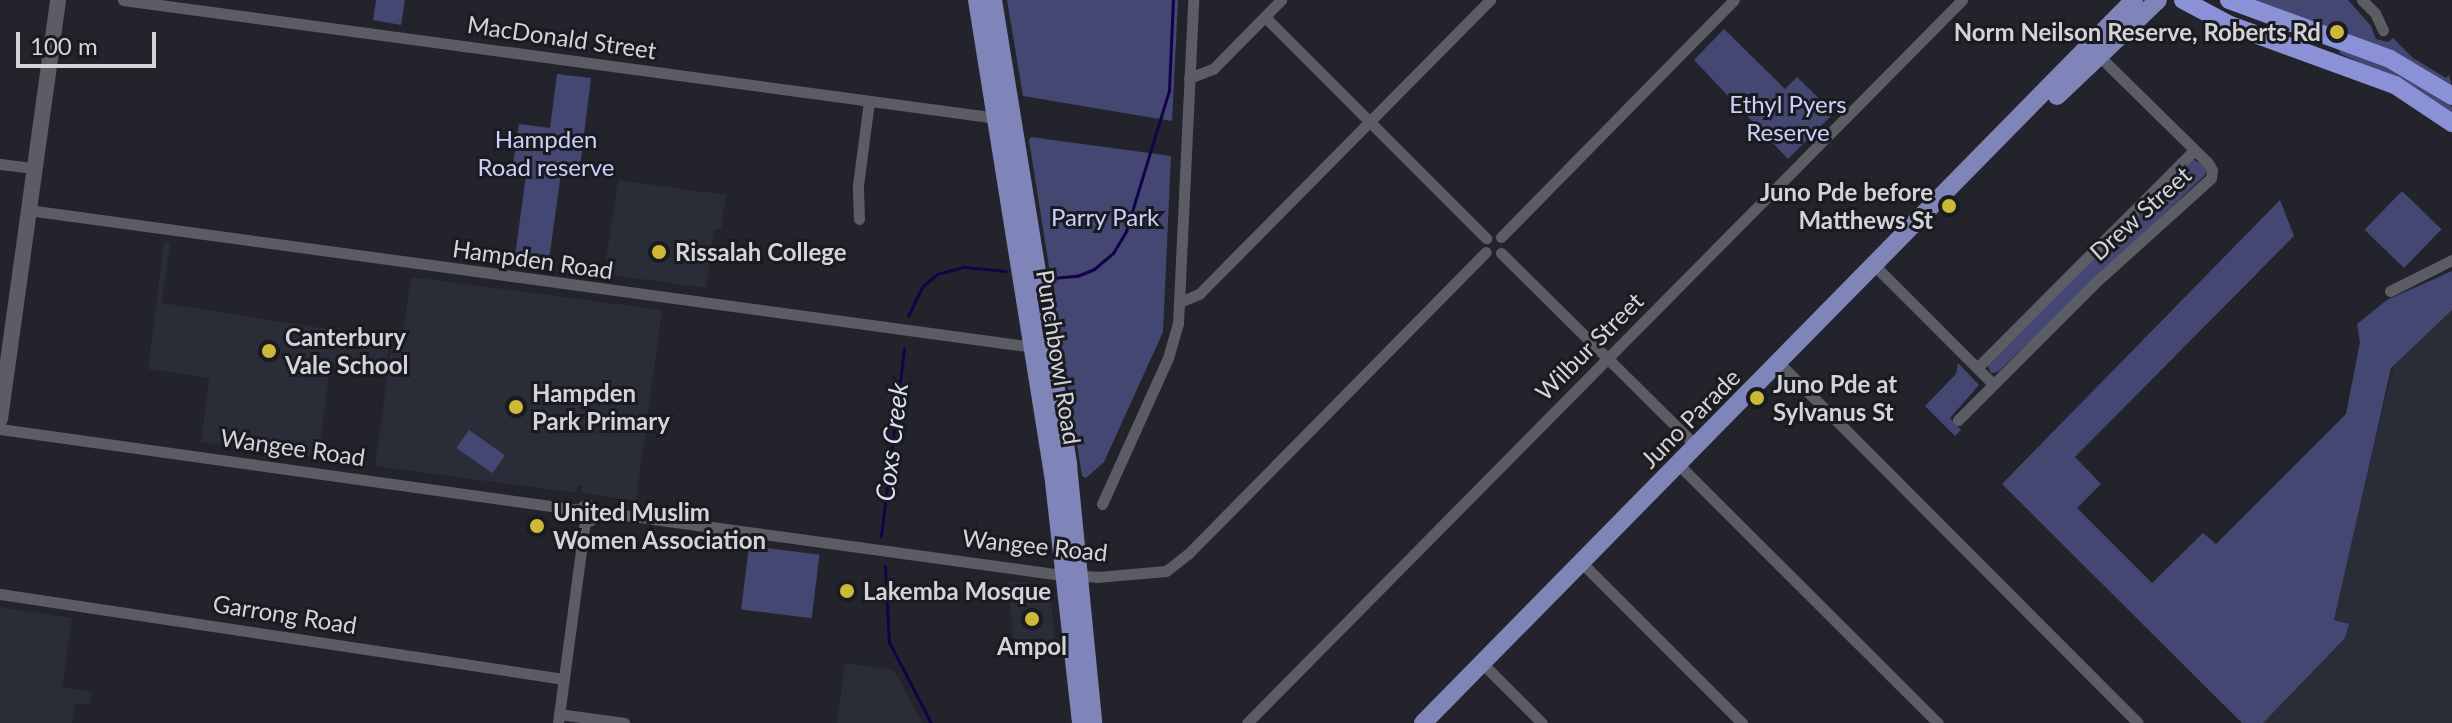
<!DOCTYPE html>
<html>
<head>
<meta charset="utf-8">
<style>
  body { margin:0 }
  #map { position:relative; width:2452px; height:723px; overflow:hidden; background:#23242b; font-family:Lato,sans-serif }
  div>[style] { position:absolute }
  .built>* { inset:0; background:#2a2c38 }
  .green>* { inset:0; background:#444772; transform-origin:0 0 }
  .stream>* { height:3px; margin:-1.5px; padding:0 1.5px; transform-origin:1.5px; border-radius:1.5px; background:#120248 }
  .minor>* { height:11px; margin:-5.5px; padding:0 5.5px; transform-origin:5.5px; border-radius:5.5px; background:#5b5c64 }
  .minor>.ring { margin:-5.5px; padding:0; box-sizing:content-box; background:none; border:11px solid #5b5c64; border-radius:50% }
  .secondary>* { height:16px; margin:-8px; padding:0 8px; transform-origin:8px; border-radius:8px; background:#5b5c64 }
  .primary>* { height:18px; margin:-9px; padding:0 9px; transform-origin:9px; border-radius:9px; background:#7f84b9 }
  .trunk>* { height:18px; margin:-9px; padding:0 9px; transform-origin:9px; border-radius:9px; background:#8b91d6 }
  .dots>* { width:22px; height:22px; translate:-50% -50%; box-sizing:border-box; border:4px solid #1a1b21; border-radius:50% }
  span { translate:-50% -50%; white-space:nowrap; text-align:center; line-height:1.15; -webkit-text-stroke:6px #1a1b21; paint-order:stroke }
  .poi-label { font-size:24px; color:#d3d3d8; font-weight:700 }
  .right { translate:-100% -50%; text-align:right }
  .left { translate:0 -50%; text-align:left }
  .street-label { font-size:24px; color:#d3d3d8 }
  .park-label { font-size:24px; color:#cbd0fa }
  .water-label { font-size:26px; color:#dcdff4; font-style:italic }
  .scale { position:absolute; left:16px; top:32px; width:140px; height:36px; box-sizing:border-box; border:4px solid #d3d3d8; border-top:0; padding-left:10px; font-size:24px; line-height:28px; white-space:nowrap; color:#d3d3d8; -webkit-text-stroke:6px #1a1b21; paint-order:stroke }
</style>
</head>
<body>
<div id="map">
  <div class="built">
    <div style="clip-path:polygon(618px 180px,726px 195px,721px 229px,714px 229px,706px 288px,604px 274px)"></div>
    <div style="clip-path:polygon(164px 242px,170px 244px,162px 303px,390px 339px,386px 371px,330px 363px,319px 458px,201px 442px,209px 378px,148px 369px)"></div>
    <div style="clip-path:polygon(411px 277px,662px 310px,636px 501px,581px 493px,582px 486px,577px 486px,576px 493px,375px 466px,391px 348px,402px 341px)"></div>
    <div style="clip-path:polygon(2452px 309px,2452px 723px,2245px 723px,2318px 646px,2395px 363px)"></div>
    <div style="clip-path:polygon(1008px 581px,1047px 586px,1050px 591px,1056px 652px,1014px 647px)"></div>
    <div style="clip-path:polygon(0 607px,72px 618px,62px 687px,92px 692px,90px 705px,75px 703px,72px 723px,0 723px)"></div>
    <div style="clip-path:polygon(845px 663px,894px 670px,922px 723px,837px 723px)"></div>
  </div>
  <div class="green">
    <div style="clip-path:polygon(376px 0,405px 0,401px 25px,373px 20px)"></div>
    <div style="clip-path:polygon(1007px 0,1178px 0,1172px 121px,1023px 96px)"></div>
    <div style="clip-path:polygon(2248px 0,2348px 0,2371px 26px,2376px 39px,2388px 42px,2393px 38px,2413px 58px,2446px 78px,2449px 75px,2452px 87px,2419px 66px)"></div>
    <div style="clip-path:polygon(1724px 29px,1785px 89px,1797px 77px,1834px 113px,1788px 159px,1694px 60px)"></div>
    <div style="clip-path:polygon(2341px 48px,2398px 71px,2439px 95px,2452px 107px,2452px 113px,2417px 89px,2339px 53px)"></div>
    <div style="clip-path:polygon(557px 74px,591px 78px,579px 175px,561px 173px,548px 267px,514px 263px,527px 168px,513px 165px,519px 124px,550px 128px)"></div>
    <div style="clip-path:polygon(1031px 137px,1171px 156px,1163px 332px,1104px 462px,1086px 478px,1082px 476px,1029px 140px)"></div>
    <div style="clip-path:polygon(2192px 159px,2202px 164px,2207px 171px,2204px 176px,1998px 372px,1991px 373px,1987px 365px)"></div>
    <div style="left:2402px;top:191px;width:55px;height:54px;rotate:44deg"></div>
    <div style="clip-path:polygon(2280px 200px,2294px 236px,2075px 457px,2101px 484px,2077px 508px,2152px 583px,2203px 533px,2216px 544px,2346px 414px,2360px 342px,2357px 324px,2387px 300px,2452px 271px,2452px 310px,2391px 368px,2334px 620px,2349px 624px,2345px 638px,2263px 723px,2242px 723px,2002px 484px)"></div>
    <div style="clip-path:polygon(1958px 363px,1979px 385px,1950px 418px,1961px 430px,1955px 436px,1925px 406px,1956px 374px)"></div>
    <div style="left:469px;top:430px;width:44px;height:22px;rotate:35deg"></div>
    <div style="left:749px;top:546px;width:71px;height:64px;rotate:7deg"></div>
  </div>
  <div class="stream">
    <div style="left:1052px;top:278px;width:25px;rotate:-5deg"></div>
    <div style="left:1077px;top:276px;width:18px;rotate:-22deg"></div>
    <div style="left:1094px;top:269px;width:25px;rotate:-40deg"></div>
    <div style="left:1113px;top:253px;width:26px;rotate:-59deg"></div>
    <div style="left:1126px;top:231px;width:147px;rotate:-73deg"></div>
    <div style="left:1169px;top:90px;width:90px;rotate:-87.5deg"></div>
    <div style="left:908px;top:316px;width:32px;rotate:-64deg"></div>
    <div style="left:922px;top:287px;width:20px;rotate:-41deg"></div>
    <div style="left:937px;top:274px;width:28px;rotate:-15deg"></div>
    <div style="left:964px;top:267px;width:42px;rotate:5.4deg"></div>
    <div style="left:881px;top:536px;width:189px;rotate:-83deg"></div>
    <div style="left:885px;top:566px;width:76px;rotate:87deg"></div>
    <div style="left:889px;top:642px;width:91px;rotate:62.6deg"></div>
  </div>
  <div class="minor">
    <div style="left:123px;top:0;width:882px;rotate:7.69deg"></div>
    <div style="left:2362px;top:0;width:18px;rotate:45deg"></div>
    <div style="left:2375px;top:13px;width:19px;rotate:65deg"></div>
    <div style="left:1265px;top:17px;width:313px;rotate:45deg"></div>
    <div style="left:1189px;top:78px;width:26px;rotate:-21deg"></div>
    <div style="left:1213px;top:69px;width:97px;rotate:-45.4deg"></div>
    <div style="left:0;top:164px;width:34px;rotate:7deg"></div>
    <div style="left:28px;top:210px;width:1014px;rotate:7.76deg"></div>
    <div style="left:859px;top:219px;width:34px;rotate:-92deg"></div>
    <div style="left:858px;top:185px;width:84px;rotate:-82.5deg"></div>
    <div style="left:1501px;top:237px;width:332px;rotate:-45.5deg"></div>
    <div style="left:1501px;top:253px;width:274px;rotate:44.7deg"></div>
    <div style="left:1876px;top:267px;width:165px;rotate:45deg"></div>
    <div style="left:2390px;top:291px;width:69px;rotate:-26.6deg"></div>
    <div style="left:1180px;top:302px;width:21px;rotate:-23deg"></div>
    <div style="left:1199px;top:294px;width:414px;rotate:-45.3deg"></div>
    <div style="left:1779px;top:363px;width:508px;rotate:45.08deg"></div>
    <div style="left:1978px;top:367px;width:306px;rotate:-45.1deg"></div>
    <div style="left:1958px;top:420px;width:195px;rotate:-45deg"></div>
    <div style="left:2096px;top:282px;width:155px;rotate:-42.1deg"></div>
    <div style="left:2211px;top:178px;width:8px;rotate:-83deg"></div>
    <div style="left:2212px;top:170px;width:8px;rotate:-120deg"></div>
    <div style="left:2208px;top:163px;width:153px;rotate:-135.5deg"></div>
    <div style="left:0;top:429px;width:585px;rotate:7.96deg"></div>
    <div style="left:1678px;top:464px;width:367px;rotate:44.9deg"></div>
    <div style="left:1102px;top:504px;width:160px;rotate:-65.7deg"></div>
    <div style="left:1168px;top:358px;width:35px;rotate:-74deg"></div>
    <div style="left:1178px;top:324px;width:324px;rotate:-87.3deg"></div>
    <div class="ring" style="left:579px;top:505px;width:5px;height:5px"></div>
    <div style="left:595px;top:511px;width:473px;rotate:7.8deg"></div>
    <div style="left:1064px;top:575px;width:33px;rotate:3deg"></div>
    <div style="left:1097px;top:577px;width:69px;rotate:-5deg"></div>
    <div style="left:1166px;top:571px;width:28px;rotate:-38deg"></div>
    <div style="left:1188px;top:554px;width:424px;rotate:-45.4deg"></div>
    <div style="left:1581px;top:562px;width:228px;rotate:45deg"></div>
    <div style="left:0;top:594px;width:570px;rotate:8.57deg"></div>
    <div style="left:1481px;top:662px;width:86px;rotate:45deg"></div>
    <div style="left:559px;top:714px;width:66px;rotate:7.9deg"></div>
    <div style="left:558px;top:723px;width:204px;rotate:-82.4deg"></div>
    <div style="left:1247px;top:723px;width:1017px;rotate:-45.32deg"></div>
  </div>
  <div class="secondary">
    <div style="left:0;top:419px;width:423px;rotate:-82.1deg"></div>
  </div>
  <div class="primary">
    <div style="left:977px;top:0;width:488px;rotate:80.9deg"></div>
    <div style="left:1054px;top:482px;width:243px;rotate:83.6deg"></div>
    <div style="left:993px;top:0;width:471px;rotate:80.8deg"></div>
    <div style="left:1068px;top:465px;width:258px;rotate:84.4deg"></div>
    <div style="left:2057px;top:96px;width:139px;rotate:-43.5deg"></div>
    <div style="left:1423px;top:723px;width:1014px;rotate:-45.48deg"></div>
  </div>
  <div class="trunk">
    <div style="left:2183px;top:0;width:53px;rotate:28deg"></div>
    <div style="left:2230px;top:25px;width:176px;rotate:20deg"></div>
    <div style="left:2395px;top:85px;width:69px;rotate:33.7deg"></div>
    <div style="left:2229px;top:0;width:171px;rotate:20.1deg"></div>
    <div style="left:2390px;top:59px;width:72px;rotate:30.8deg"></div>
  </div>
  <div class="dots">
    <div style="left:2337px;top:32px;background:#ceb838"></div>
    <div style="left:1949px;top:206px;background:#ceb838"></div>
    <div style="left:659px;top:252px;background:#ceb838"></div>
    <div style="left:269px;top:351px;background:#ceb838"></div>
    <div style="left:1757px;top:398px;background:#ceb838"></div>
    <div style="left:516px;top:407px;background:#ceb838"></div>
    <div style="left:537px;top:526px;background:#ceb838"></div>
    <div style="left:847px;top:591px;background:#ceb838"></div>
    <div style="left:1032px;top:619px;background:#ceb838"></div>
  </div>
  <div class="poi-label">
    <span class="right" style="left:2321px;top:32px">Norm Neilson Reserve, Roberts Rd</span>
    <span class="right" style="left:1933px;top:206px">Juno Pde before<br>Matthews St</span>
    <span class="left" style="left:675px;top:252px">Rissalah College</span>
    <span class="left" style="left:285px;top:351px">Canterbury<br>Vale School</span>
    <span class="left" style="left:1773px;top:398px">Juno Pde at<br>Sylvanus St</span>
    <span class="left" style="left:532px;top:407px">Hampden<br>Park Primary</span>
    <span class="left" style="left:553px;top:526px">United Muslim<br>Women Association</span>
    <span class="left" style="left:863px;top:591px">Lakemba Mosque</span>
    <span style="left:1032px;top:646px">Ampol</span>
  </div>
  <div class="street-label">
    <span style="left:562px;top:37px;rotate:8deg">MacDonald Street</span>
    <span style="left:2140px;top:213px;rotate:-42deg">Drew Street</span>
    <span style="left:533px;top:259px;rotate:8deg">Hampden Road</span>
    <span style="left:1589px;top:346px;rotate:-45deg">Wilbur Street</span>
    <span style="left:1059px;top:357px;rotate:81deg">Punchbowl Road</span>
    <span style="left:1690px;top:418px;rotate:-45deg">Juno Parade</span>
    <span style="left:293px;top:447px;rotate:8deg">Wangee Road</span>
    <span style="left:1035px;top:545px;rotate:6deg">Wangee Road</span>
    <span style="left:285px;top:614px;rotate:9deg">Garrong Road</span>
  </div>
  <div class="park-label">
    <span style="left:1788px;top:118px">Ethyl Pyers<br>Reserve</span>
    <span style="left:546px;top:153px">Hampden<br>Road reserve</span>
    <span style="left:1105px;top:217px">Parry Park</span>
  </div>
  <div class="water-label">
    <span style="left:892px;top:442px;rotate:-83deg">Coxs Creek</span>
  </div>
  <div class="scale">100 m</div>
</div>
</body>
</html>
